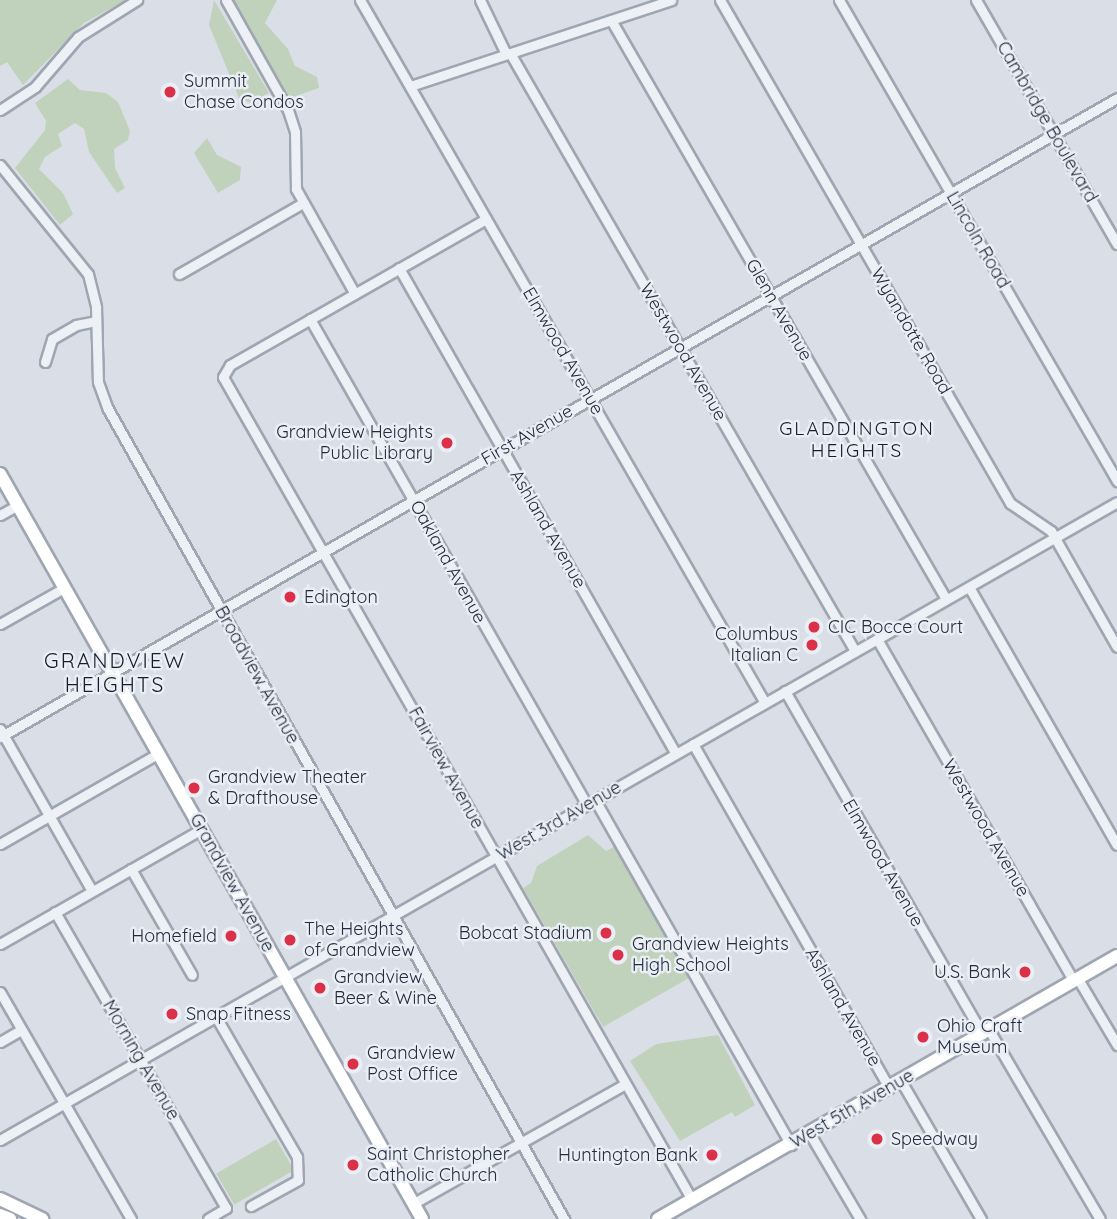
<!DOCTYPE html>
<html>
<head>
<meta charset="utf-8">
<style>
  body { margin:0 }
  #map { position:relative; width:1117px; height:1219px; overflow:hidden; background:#dadfe7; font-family:Quicksand,sans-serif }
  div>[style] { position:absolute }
  .green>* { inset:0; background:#c0d2bb; transform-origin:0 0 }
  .roads { filter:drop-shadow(2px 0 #9fa6b1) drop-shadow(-2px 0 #9fa6b1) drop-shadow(0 2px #9fa6b1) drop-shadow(0 -2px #9fa6b1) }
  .minor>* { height:9px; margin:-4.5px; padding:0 4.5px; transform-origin:4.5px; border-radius:4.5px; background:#edf0f5 }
  .major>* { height:12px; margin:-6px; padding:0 6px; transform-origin:6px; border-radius:6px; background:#fff }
  .dots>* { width:19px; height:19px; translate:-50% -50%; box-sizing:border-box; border:4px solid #eaeef5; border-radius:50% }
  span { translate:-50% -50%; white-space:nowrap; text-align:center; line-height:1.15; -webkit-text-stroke:5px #eaeef5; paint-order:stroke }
  .poi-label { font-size:18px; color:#232d3e }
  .left { translate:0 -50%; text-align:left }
  .right { translate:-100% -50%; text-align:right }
  .street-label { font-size:18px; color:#232d3e }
  .neighbourhood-label { font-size:19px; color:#161e2e; letter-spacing:2px }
  .quarter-label { font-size:21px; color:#161e2e; letter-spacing:2px }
</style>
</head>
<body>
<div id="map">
  <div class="green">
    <div style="clip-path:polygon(0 0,126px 0,84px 23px,23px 85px,7px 62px,0 66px)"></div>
    <div style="clip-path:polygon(214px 0,269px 93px,251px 103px,239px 98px,209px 25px)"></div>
    <div style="clip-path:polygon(231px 0,277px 0,265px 23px,288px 49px,295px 66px,317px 77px,319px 88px,287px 99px)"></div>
    <div style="clip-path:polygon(68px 79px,80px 90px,106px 93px,118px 102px,130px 131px,128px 140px,114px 149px,115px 168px,125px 188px,117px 193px,89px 152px,84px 129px,75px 123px,58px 134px,62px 146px,45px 157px,39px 169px,63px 193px,73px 214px,60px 225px,15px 168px,45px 130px,46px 121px,35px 103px)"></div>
    <div style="clip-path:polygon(207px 138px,217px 155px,241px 167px,240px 180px,218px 193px,194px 153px)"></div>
    <div style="clip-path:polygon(588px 835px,606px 851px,614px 847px,689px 978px,603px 1027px,523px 888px,531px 883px,537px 866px)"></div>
    <div style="clip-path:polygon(718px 1035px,755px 1105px,735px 1117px,732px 1112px,680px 1141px,630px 1061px,656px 1044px)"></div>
    <div style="left:276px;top:1139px;width:36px;height:69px;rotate:60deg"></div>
  </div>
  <div class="roads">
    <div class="minor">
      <div style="left:226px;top:0;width:126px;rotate:60.6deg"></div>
      <div style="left:288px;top:110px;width:23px;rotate:72deg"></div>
      <div style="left:295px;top:132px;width:57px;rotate:89deg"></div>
      <div style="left:296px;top:189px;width:120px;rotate:60.7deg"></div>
      <div style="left:360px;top:0;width:811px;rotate:60.05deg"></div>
      <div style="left:480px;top:0;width:60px;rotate:64.3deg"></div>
      <div style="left:720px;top:0;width:581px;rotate:60.03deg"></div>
      <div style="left:1010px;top:503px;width:50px;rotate:34.3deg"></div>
      <div style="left:1051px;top:531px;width:133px;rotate:60.4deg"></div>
      <div style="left:839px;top:0;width:556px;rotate:59.97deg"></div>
      <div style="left:976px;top:0;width:282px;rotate:60deg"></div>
      <div style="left:611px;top:20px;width:669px;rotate:59.95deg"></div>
      <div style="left:510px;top:53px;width:690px;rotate:60.02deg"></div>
      <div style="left:410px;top:86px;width:275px;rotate:-18.2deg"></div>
      <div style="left:0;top:110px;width:42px;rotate:-33.3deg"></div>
      <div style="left:35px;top:87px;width:66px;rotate:-49.3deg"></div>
      <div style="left:78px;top:37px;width:70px;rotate:-32.1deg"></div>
      <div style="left:0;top:165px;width:140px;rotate:51.1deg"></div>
      <div style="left:88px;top:274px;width:34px;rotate:76deg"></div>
      <div style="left:96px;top:307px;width:75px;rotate:88.5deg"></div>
      <div style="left:98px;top:382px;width:29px;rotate:70deg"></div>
      <div style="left:108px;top:409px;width:930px;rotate:60.62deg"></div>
      <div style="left:486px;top:219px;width:295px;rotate:150.3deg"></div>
      <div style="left:230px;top:365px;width:14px;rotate:120deg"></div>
      <div style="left:223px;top:377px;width:947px;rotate:60.32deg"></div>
      <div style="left:399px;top:268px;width:559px;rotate:60.32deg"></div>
      <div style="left:179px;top:274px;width:143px;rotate:-29.8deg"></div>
      <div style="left:310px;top:319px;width:559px;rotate:60.32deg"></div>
      <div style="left:45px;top:362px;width:24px;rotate:-73deg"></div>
      <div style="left:52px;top:339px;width:28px;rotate:-30deg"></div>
      <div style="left:76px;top:325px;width:20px;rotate:-11deg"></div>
      <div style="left:0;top:515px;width:21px;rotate:-29deg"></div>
      <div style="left:969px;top:587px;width:297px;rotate:60.2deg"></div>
      <div style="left:0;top:624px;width:73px;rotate:-29.4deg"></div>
      <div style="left:877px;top:639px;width:395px;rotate:60.1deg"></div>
      <div style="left:785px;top:691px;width:396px;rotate:60.1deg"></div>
      <div style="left:0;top:729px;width:186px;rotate:60.4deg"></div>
      <div style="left:0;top:737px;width:1287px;rotate:-29.77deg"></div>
      <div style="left:693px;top:744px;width:396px;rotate:60.3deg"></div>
      <div style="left:595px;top:800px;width:397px;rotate:60.4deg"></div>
      <div style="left:0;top:844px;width:183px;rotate:-29.8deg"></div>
      <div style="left:131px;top:869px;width:122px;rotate:60.1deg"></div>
      <div style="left:55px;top:912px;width:342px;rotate:60deg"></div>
      <div style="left:226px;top:1208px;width:21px;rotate:149deg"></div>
      <div style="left:0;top:944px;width:232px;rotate:-29.7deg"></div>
      <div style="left:1078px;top:979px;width:77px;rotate:59.4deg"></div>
      <div style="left:0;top:992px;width:262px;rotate:60deg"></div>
      <div style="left:216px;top:1017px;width:162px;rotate:59.9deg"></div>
      <div style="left:297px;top:1157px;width:23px;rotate:88deg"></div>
      <div style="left:298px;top:1180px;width:54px;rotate:151deg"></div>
      <div style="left:989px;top:1030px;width:219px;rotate:59.6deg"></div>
      <div style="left:0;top:1042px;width:24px;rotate:-30deg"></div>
      <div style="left:901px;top:1081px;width:160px;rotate:59.9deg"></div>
      <div style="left:810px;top:1134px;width:99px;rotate:59.5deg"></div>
      <div style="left:0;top:1140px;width:1286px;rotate:-29.73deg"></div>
      <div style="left:414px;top:1203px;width:242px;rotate:-29.4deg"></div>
    </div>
    <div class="major">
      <div style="left:0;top:474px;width:856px;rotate:60.47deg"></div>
      <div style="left:0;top:1199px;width:47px;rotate:25.5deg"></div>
      <div style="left:0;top:1215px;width:11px;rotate:22deg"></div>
      <div style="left:658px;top:1219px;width:529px;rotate:-29.81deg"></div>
    </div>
  </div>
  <div class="dots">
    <div style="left:170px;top:92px;background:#db3047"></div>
    <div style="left:447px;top:443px;background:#db3047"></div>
    <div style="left:290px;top:597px;background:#db3047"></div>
    <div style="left:814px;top:627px;background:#db3047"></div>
    <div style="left:812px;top:645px;background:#db3047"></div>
    <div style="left:194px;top:788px;background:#db3047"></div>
    <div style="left:606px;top:933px;background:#db3047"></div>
    <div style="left:231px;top:936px;background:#db3047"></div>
    <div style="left:290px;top:940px;background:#db3047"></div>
    <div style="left:618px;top:955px;background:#db3047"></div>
    <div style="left:1025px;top:972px;background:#db3047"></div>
    <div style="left:320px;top:988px;background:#db3047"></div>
    <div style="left:172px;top:1014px;background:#db3047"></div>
    <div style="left:923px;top:1037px;background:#db3047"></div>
    <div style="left:353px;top:1064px;background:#db3047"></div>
    <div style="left:877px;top:1139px;background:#db3047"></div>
    <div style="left:712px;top:1155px;background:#db3047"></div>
    <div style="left:353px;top:1165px;background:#db3047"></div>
  </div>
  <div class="poi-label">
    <span class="left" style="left:184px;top:92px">Summit<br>Chase Condos</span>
    <span class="right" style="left:433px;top:443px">Grandview Heights<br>Public Library</span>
    <span class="left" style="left:304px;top:597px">Edington</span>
    <span class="left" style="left:828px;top:627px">CIC Bocce Court</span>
    <span class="right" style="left:798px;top:645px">Columbus<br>Italian C</span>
    <span class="left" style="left:208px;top:788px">Grandview Theater<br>&amp; Drafthouse</span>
    <span class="left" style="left:304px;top:940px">The Heights<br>of Grandview</span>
    <span class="right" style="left:592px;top:933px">Bobcat Stadium</span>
    <span class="right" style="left:217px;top:936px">Homefield</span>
    <span class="left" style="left:632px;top:955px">Grandview Heights<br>High School</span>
    <span class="right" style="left:1011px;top:972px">U.S. Bank</span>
    <span class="left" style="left:334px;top:988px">Grandview<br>Beer &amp; Wine</span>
    <span class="left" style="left:186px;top:1014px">Snap Fitness</span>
    <span class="left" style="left:937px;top:1037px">Ohio Craft<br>Museum</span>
    <span class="left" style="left:367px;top:1064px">Grandview<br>Post Office</span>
    <span class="left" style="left:891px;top:1139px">Speedway</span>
    <span class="left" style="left:367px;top:1165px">Saint Christopher<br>Catholic Church</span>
    <span class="right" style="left:698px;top:1155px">Huntington Bank</span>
  </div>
  <div class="street-label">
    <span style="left:1047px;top:122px;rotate:60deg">Cambridge Boulevard</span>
    <span style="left:978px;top:240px;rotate:60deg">Lincoln Road</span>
    <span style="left:779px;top:310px;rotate:60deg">Glenn Avenue</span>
    <span style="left:911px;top:331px;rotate:60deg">Wyandotte Road</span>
    <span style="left:563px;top:351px;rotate:60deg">Elmwood Avenue</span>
    <span style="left:683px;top:352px;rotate:60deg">Westwood Avenue</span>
    <span style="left:527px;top:435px;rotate:-30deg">First Avenue</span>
    <span style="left:548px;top:529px;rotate:60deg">Ashland Avenue</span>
    <span style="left:448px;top:562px;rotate:61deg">Oakland Avenue</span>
    <span style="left:257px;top:675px;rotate:61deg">Broadview Avenue</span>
    <span style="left:446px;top:768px;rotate:61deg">Fairview Avenue</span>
    <span style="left:559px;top:821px;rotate:-30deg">West 3rd Avenue</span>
    <span style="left:986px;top:828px;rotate:60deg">Westwood Avenue</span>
    <span style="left:883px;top:863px;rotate:60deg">Elmwood Avenue</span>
    <span style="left:232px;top:883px;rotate:61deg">Grandview Avenue</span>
    <span style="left:843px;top:1007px;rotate:60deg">Ashland Avenue</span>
    <span style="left:141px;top:1060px;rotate:60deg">Morning Avenue</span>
    <span style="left:852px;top:1109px;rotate:-30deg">West 5th Avenue</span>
  </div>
  <div class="neighbourhood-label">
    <span style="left:857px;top:440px">GLADDINGTON<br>HEIGHTS</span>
  </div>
  <div class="quarter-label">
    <span style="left:115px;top:672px">GRANDVIEW<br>HEIGHTS</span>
  </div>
</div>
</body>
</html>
